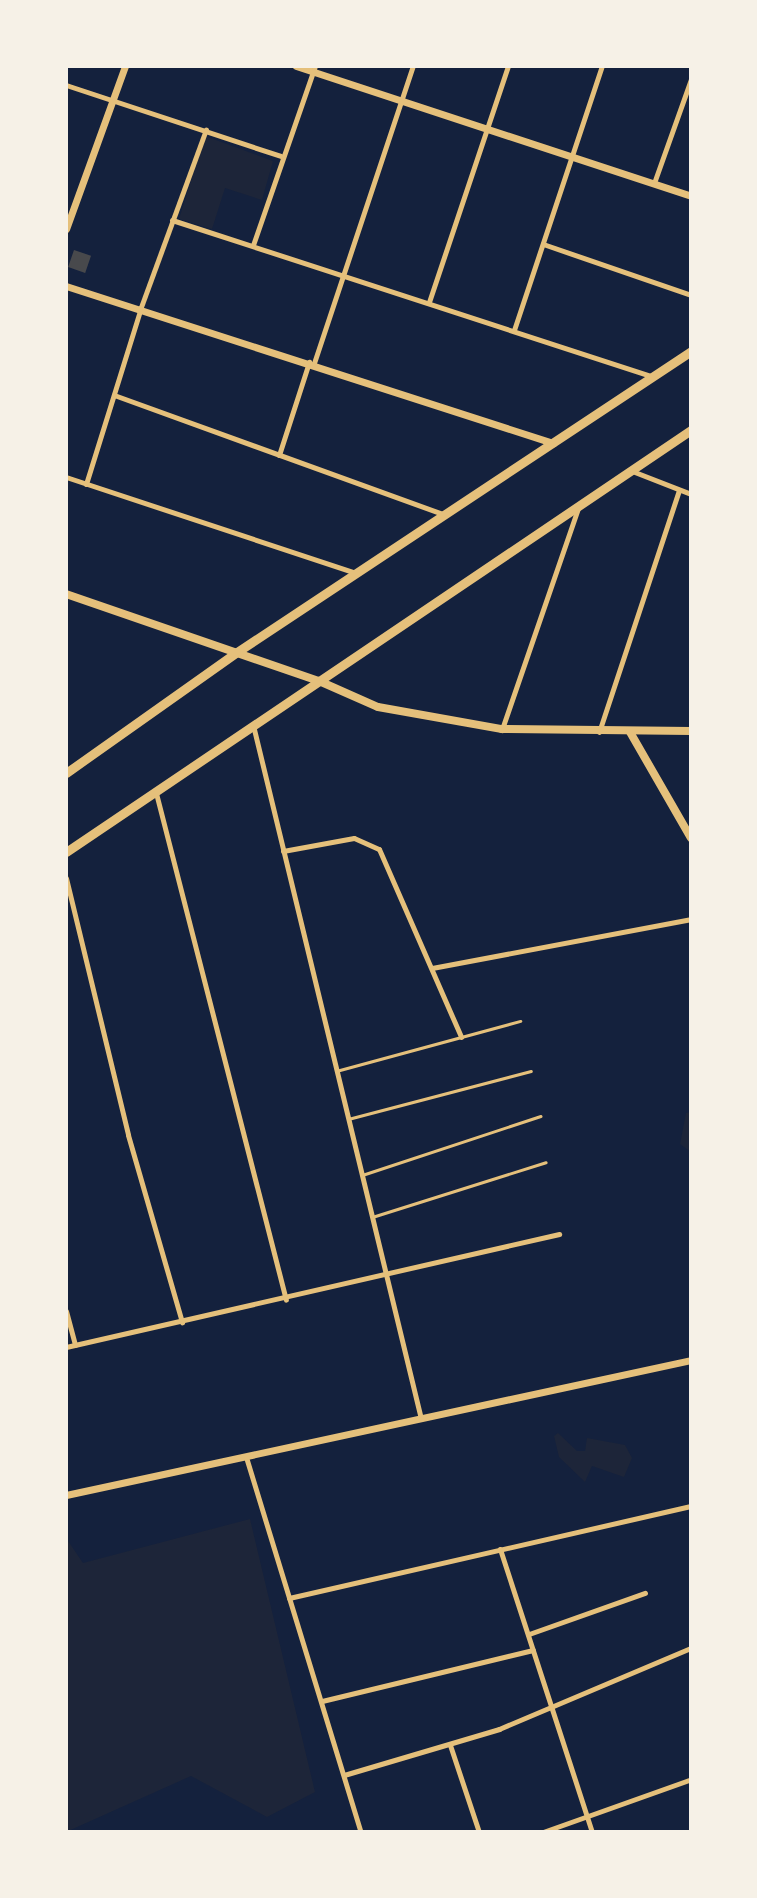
<!DOCTYPE html>
<html>
<head>
<meta charset="utf-8">
<style>
  body { margin:0 }
  #map { position:relative; width:757px; height:1898px; overflow:hidden; background:#14213d; font-family:"Exo 2",sans-serif }
  div>[style] { position:absolute }
  .green>* { inset:0; background:#1d2539 }
  .building>* { inset:0; background:#48494c; transform-origin:0 0 }
  .service>* { height:3px; margin:-1.5px; padding:0 1.5px; transform-origin:1.5px; border-radius:1.5px; background:#e5c07b }
  .minor>* { height:5px; margin:-2.5px; padding:0 2.5px; transform-origin:2.5px; border-radius:2.5px; background:#e5c07b }
  .tertiary>* { height:7px; margin:-3.5px; padding:0 3.5px; transform-origin:3.5px; border-radius:3.5px; background:#e5c07b }
  .secondary>* { height:8px; margin:-4px; padding:0 4px; transform-origin:4px; border-radius:4px; background:#e5c07b }
  .primary>* { height:9px; margin:-4.5px; padding:0 4.5px; transform-origin:4.5px; border-radius:4.5px; background:#e5c07b }
  span { translate:-50% -50%; white-space:nowrap; text-align:center; line-height:1.15; -webkit-text-stroke:6px #f6f1e7; paint-order:stroke }
  .frame { position:absolute; inset:0; border:68px solid #f6f1e7; pointer-events:none }
</style>
</head>
<body>
<div id="map">
  <div class="green">
    <div style="clip-path:polygon(205px 136px,273px 161px,262px 200px,225px 188px,212px 229px,179px 219px)"></div>
    <div style="clip-path:polygon(691px 1112px,691px 1152px,680px 1144px,686px 1113px)"></div>
    <div style="clip-path:polygon(558px 1433px,577px 1451px,585px 1451px,587px 1438px,625px 1445px,632px 1458px,624px 1477px,592px 1466px,585px 1482px,559px 1457px,554px 1436px)"></div>
    <div style="clip-path:polygon(250px 1519px,315px 1792px,267px 1817px,191px 1776px,66px 1832px,66px 1538px,83px 1563px)"></div>
  </div>
  <div class="building">
    <div style="left:74px;top:250px;width:18px;height:18px;rotate:19deg"></div>
  </div>
  <div class="service">
    <div style="left:336px;top:1071px;width:191px;rotate:-15.2deg"></div>
    <div style="left:348px;top:1119px;width:189px;rotate:-14.7deg"></div>
    <div style="left:362px;top:1175px;width:188px;rotate:-18.3deg"></div>
    <div style="left:372px;top:1217px;width:182px;rotate:-17.5deg"></div>
  </div>
  <div class="minor">
    <div style="left:66px;top:85px;width:226px;rotate:18.3deg"></div>
    <div style="left:654px;top:183px;width:110px;rotate:-70.4deg"></div>
    <div style="left:172px;top:220px;width:504px;rotate:18.04deg"></div>
    <div style="left:543px;top:244px;width:157px;rotate:19deg"></div>
    <div style="left:253px;top:245px;width:189px;rotate:-70.9deg"></div>
    <div style="left:429px;top:302px;width:249px;rotate:-71.5deg"></div>
    <div style="left:514px;top:330px;width:278px;rotate:-71.6deg"></div>
    <div style="left:314px;top:363px;width:313px;rotate:-71.6deg"></div>
    <div style="left:114px;top:395px;width:353px;rotate:19.9deg"></div>
    <div style="left:279px;top:455px;width:98px;rotate:-72.1deg"></div>
    <div style="left:632px;top:471px;width:63px;rotate:21.3deg"></div>
    <div style="left:66px;top:477px;width:305px;rotate:18.3deg"></div>
    <div style="left:86px;top:484px;width:185px;rotate:-72.7deg"></div>
    <div style="left:141px;top:307px;width:189px;rotate:-69.9deg"></div>
    <div style="left:253px;top:725px;width:714px;rotate:76.39deg"></div>
    <div style="left:502px;top:729px;width:234px;rotate:-71deg"></div>
    <div style="left:599px;top:732px;width:255px;rotate:-71.7deg"></div>
    <div style="left:156px;top:793px;width:523px;rotate:75.62deg"></div>
    <div style="left:283px;top:851px;width:72px;rotate:-10.4deg"></div>
    <div style="left:354px;top:838px;width:27px;rotate:24deg"></div>
    <div style="left:379px;top:849px;width:205px;rotate:66.4deg"></div>
    <div style="left:66px;top:878px;width:264px;rotate:76.4deg"></div>
    <div style="left:128px;top:1135px;width:195px;rotate:73.9deg"></div>
    <div style="left:432px;top:968px;width:264px;rotate:-10.7deg"></div>
    <div style="left:66px;top:1311px;width:35px;rotate:75deg"></div>
    <div style="left:66px;top:1347px;width:506px;rotate:-12.91deg"></div>
    <div style="left:246px;top:1457px;width:392px;rotate:73deg"></div>
    <div style="left:500px;top:1549px;width:298px;rotate:72deg"></div>
    <div style="left:289px;top:1598px;width:412px;rotate:-12.9deg"></div>
    <div style="left:529px;top:1634px;width:123px;rotate:-19.5deg"></div>
    <div style="left:322px;top:1701px;width:217px;rotate:-13.6deg"></div>
    <div style="left:450px;top:1745px;width:92px;rotate:71.6deg"></div>
    <div style="left:344px;top:1775px;width:162px;rotate:-16.5deg"></div>
    <div style="left:499px;top:1729px;width:208px;rotate:-22.9deg"></div>
    <div style="left:543px;top:1832px;width:155px;rotate:-19.6deg"></div>
  </div>
  <div class="tertiary">
    <div style="left:296px;top:66px;width:416px;rotate:18.2deg"></div>
    <div style="left:66px;top:229px;width:173px;rotate:-70.1deg"></div>
    <div style="left:66px;top:286px;width:512px;rotate:17.87deg"></div>
    <div style="left:66px;top:1495px;width:639px;rotate:-12.19deg"></div>
  </div>
  <div class="secondary">
    <div style="left:66px;top:594px;width:268px;rotate:19deg"></div>
    <div style="left:319px;top:681px;width:64px;rotate:23.8deg"></div>
    <div style="left:378px;top:707px;width:126px;rotate:10.1deg"></div>
    <div style="left:502px;top:729px;width:189px;rotate:0.6deg"></div>
    <div style="left:630px;top:732px;width:122px;rotate:60.1deg"></div>
  </div>
  <div class="primary">
    <div style="left:66px;top:773px;width:209px;rotate:-35.3deg"></div>
    <div style="left:237px;top:652px;width:545px;rotate:-33.54deg"></div>
    <div style="left:66px;top:852px;width:754px;rotate:-34.03deg"></div>
  </div>
  <div class="frame"></div>
</div>
</body>
</html>
